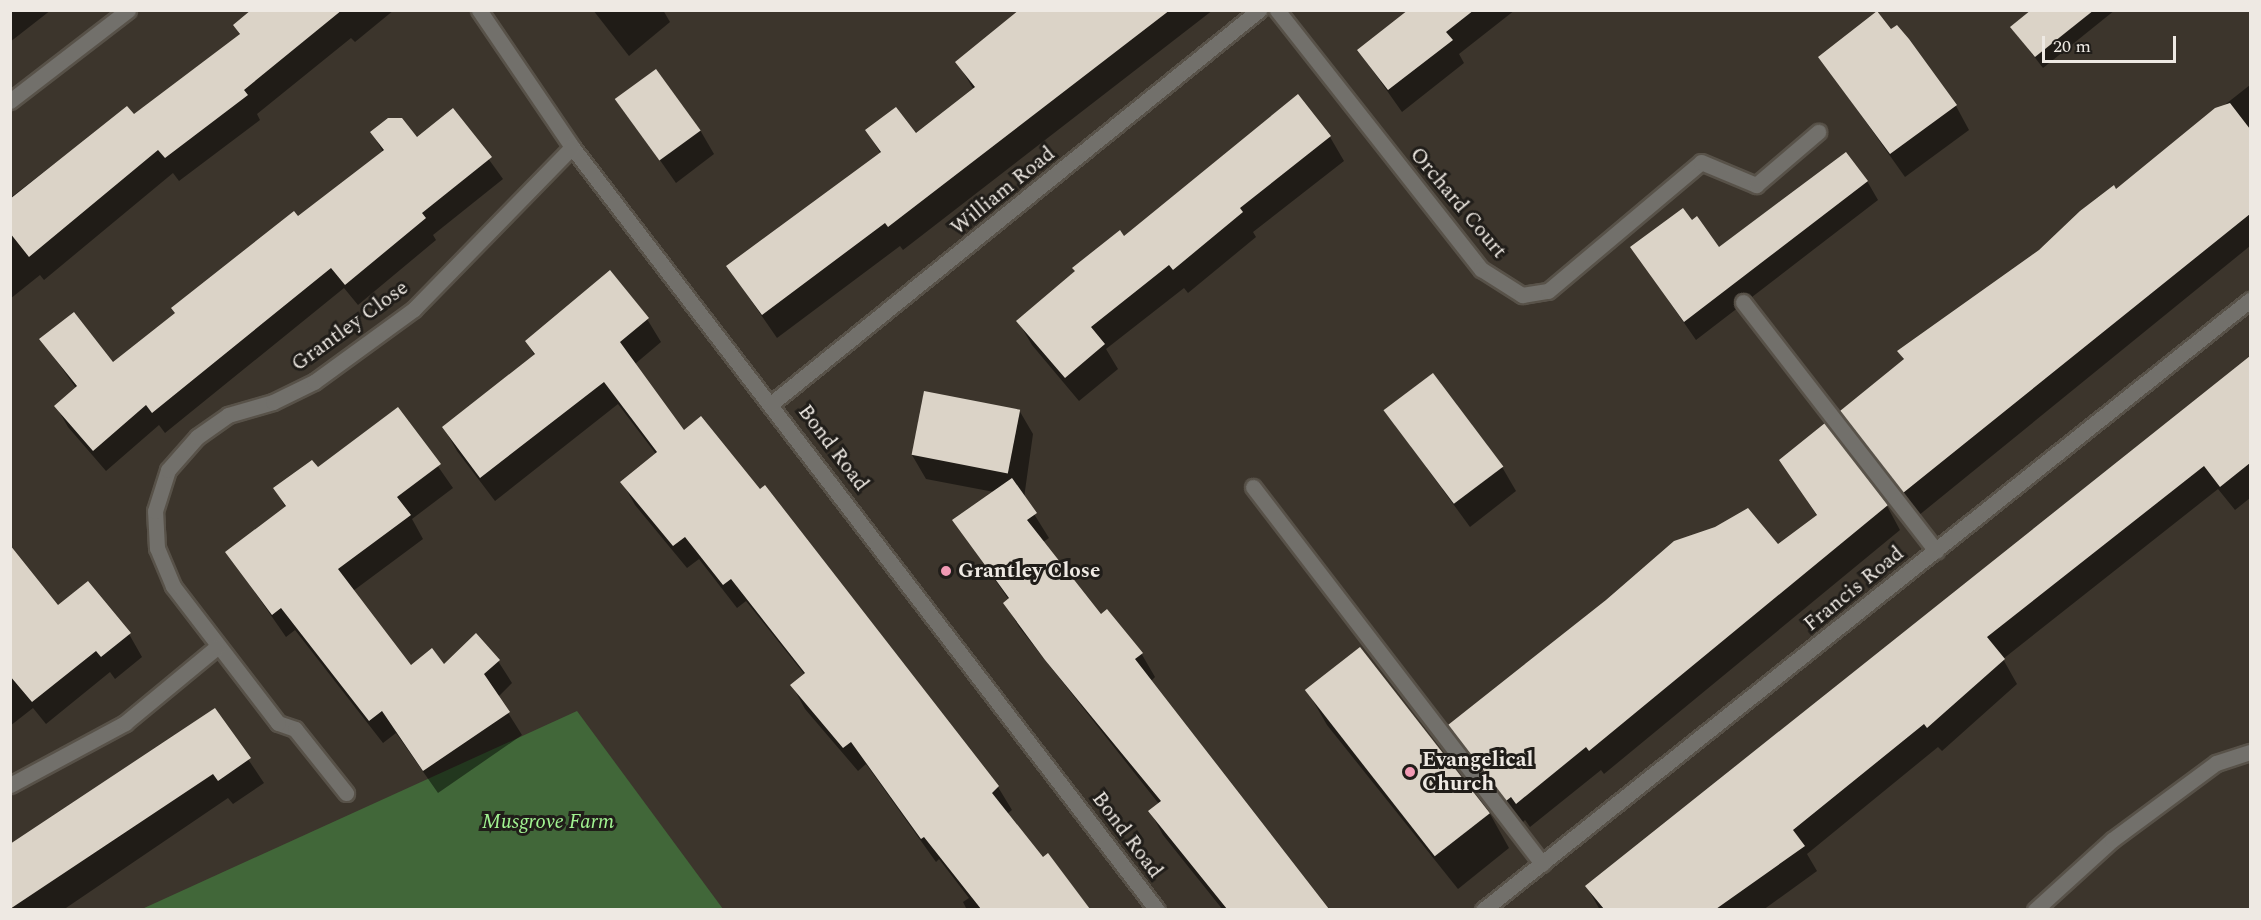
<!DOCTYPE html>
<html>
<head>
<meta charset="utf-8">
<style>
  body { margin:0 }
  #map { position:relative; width:2261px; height:920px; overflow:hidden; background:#3c352c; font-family:Spectral,serif }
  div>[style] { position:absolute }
  .green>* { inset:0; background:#416739 }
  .shadow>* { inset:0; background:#0007 }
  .building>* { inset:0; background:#dbd3c7; transform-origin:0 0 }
  .roads { filter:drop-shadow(2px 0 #585249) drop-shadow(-2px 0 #585249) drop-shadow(0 2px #585249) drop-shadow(0 -2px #585249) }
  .service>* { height:15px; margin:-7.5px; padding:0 7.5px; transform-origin:7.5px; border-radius:7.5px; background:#72706b }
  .minor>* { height:15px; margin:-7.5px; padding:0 7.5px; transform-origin:7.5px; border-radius:7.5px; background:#72706b }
  .dots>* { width:16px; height:16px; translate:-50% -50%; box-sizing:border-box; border:3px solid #201d19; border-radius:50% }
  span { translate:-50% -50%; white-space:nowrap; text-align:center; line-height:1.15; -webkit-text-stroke:6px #201d19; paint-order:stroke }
  .street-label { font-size:21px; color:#eee9e3 }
  .poi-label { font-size:21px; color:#eee9e3; font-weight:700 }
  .left { translate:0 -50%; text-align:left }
  .park-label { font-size:21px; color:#a1f391; font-style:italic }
  .frame { position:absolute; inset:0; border:12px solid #eee9e3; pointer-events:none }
  .scale { position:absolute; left:2042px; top:36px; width:134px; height:27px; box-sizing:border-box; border:3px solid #eee9e3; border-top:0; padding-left:8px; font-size:18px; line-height:21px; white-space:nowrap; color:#eee9e3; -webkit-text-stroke:4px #201d19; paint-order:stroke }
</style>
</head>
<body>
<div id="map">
  <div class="green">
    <div style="clip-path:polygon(577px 711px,723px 909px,142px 909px)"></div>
  </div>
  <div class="shadow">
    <div style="clip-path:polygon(10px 10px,51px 10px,10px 42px)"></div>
    <div style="clip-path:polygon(253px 10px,394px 10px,355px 42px,351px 38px,257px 114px,260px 120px,179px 181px,173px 173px,44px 280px,40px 275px,10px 299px,10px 198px,127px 108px,134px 116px,240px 35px,235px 26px)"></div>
    <div style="clip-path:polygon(593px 10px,663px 10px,670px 22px,629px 56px)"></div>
    <div style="clip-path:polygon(1041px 10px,1213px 10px,903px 250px,900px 246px,777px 338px,728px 267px,881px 154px,867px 131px,916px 135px,974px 90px,957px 62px)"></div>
    <div style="clip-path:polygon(1409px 10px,1515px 10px,1459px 54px,1464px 63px,1402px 112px,1359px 51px)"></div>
    <div style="clip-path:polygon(2033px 10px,2115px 10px,2043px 68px,2012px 28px)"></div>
    <div style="clip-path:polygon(1820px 57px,1956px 106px,1969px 130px,1905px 177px)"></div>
    <div style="clip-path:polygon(2250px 85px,2250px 246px,1918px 516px,1842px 411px,1904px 360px,1899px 352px,2039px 251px)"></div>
    <div style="clip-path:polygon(617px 99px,700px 130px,714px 154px,676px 183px)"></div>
    <div style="clip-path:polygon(453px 110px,503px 179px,433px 235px,436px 240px,358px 305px,344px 288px,165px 433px,159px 425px,106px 471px,68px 427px,56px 406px,76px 388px,41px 339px,113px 364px,383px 152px,372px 132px,417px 139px)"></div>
    <div style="clip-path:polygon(1330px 137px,1344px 161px,1253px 232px,1256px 237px,1188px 293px,1184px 288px,1106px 349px,1118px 369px,1079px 401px,1032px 345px,1018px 321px,1124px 238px)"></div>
    <div style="clip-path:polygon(1867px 181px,1878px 200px,1696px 340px,1632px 248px,1719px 249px)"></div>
    <div style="clip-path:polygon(647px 319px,661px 342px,635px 364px,684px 432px,998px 787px,1012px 810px,1007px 814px,1043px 859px,1047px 856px,1091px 910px,967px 910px,963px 902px,969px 898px,939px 859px,936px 862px,866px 764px,858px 771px,805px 709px,792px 685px,805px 675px,746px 601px,737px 608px,699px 559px,687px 568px,635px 505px,622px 482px,656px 454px,618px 404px,495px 501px,457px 451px,444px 428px,535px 356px,526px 341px)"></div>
    <div style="clip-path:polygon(2250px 358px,2250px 498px,2235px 510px,2218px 489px,2003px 659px,2017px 684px,1942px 751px,1938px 747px,1807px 854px,1817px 871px,1763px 910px,1600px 910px,1587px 887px)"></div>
    <div style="clip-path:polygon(398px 409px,453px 488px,412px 519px,423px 539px,353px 591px,411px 667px,498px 661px,512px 683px,498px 697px,522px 735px,438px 793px,396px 733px,383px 743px,295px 630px,286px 637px,227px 552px,286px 508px,275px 489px,318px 469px)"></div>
    <div style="clip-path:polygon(1019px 410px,1033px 434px,1024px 498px,1049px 538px,1043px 542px,1101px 616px,1141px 653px,1155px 677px,1150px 682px,1327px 910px,1223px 910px,1163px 835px,1150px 811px,1159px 804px,1019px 627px,1005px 603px,1009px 600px,954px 521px,994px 492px,926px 479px,912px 455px)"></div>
    <div style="clip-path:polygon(1385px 411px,1502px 467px,1516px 491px,1470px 527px)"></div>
    <div style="clip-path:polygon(1781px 460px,1887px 506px,1900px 530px,1604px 774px,1601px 770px,1530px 827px,1525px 820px,1521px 824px,1450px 725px,1778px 546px,1817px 516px)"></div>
    <div style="clip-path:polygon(58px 607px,129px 634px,142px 657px,115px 679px,110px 672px,46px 724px,33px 708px,10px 726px,10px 613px)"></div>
    <div style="clip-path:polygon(1308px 692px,1490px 814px,1509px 848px,1458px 889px,1327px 725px)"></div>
    <div style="clip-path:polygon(215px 710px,264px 783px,233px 804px,228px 798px,63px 910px,10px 910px,10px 846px)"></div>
  </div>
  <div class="building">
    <div style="clip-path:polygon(251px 10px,342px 10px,244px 90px,248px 95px,165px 158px,158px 150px,29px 257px,10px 233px,10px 199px,127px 106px,134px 114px,240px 34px,233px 25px)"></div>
    <div style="clip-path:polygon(1019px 10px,1170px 10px,888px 227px,885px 223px,762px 315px,726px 266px,881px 152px,865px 130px,896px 107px,916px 133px,975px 87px,955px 62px)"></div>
    <div style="clip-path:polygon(1408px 10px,1474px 10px,1446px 32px,1453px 40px,1388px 90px,1357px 50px)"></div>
    <div style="clip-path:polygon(2031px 10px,2094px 10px,2035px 57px,2010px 27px)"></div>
    <div style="clip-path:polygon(1877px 11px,1891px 29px,1897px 25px,1909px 39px,1957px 105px,1890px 154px,1818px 57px)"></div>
    <div style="left:656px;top:69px;width:76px;height:51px;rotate:54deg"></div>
    <div style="clip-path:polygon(1298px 94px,1331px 136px,1240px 208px,1243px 212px,1173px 270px,1169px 265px,1091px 327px,1105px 344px,1065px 378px,1016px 321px,1075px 271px,1072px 268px,1120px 230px,1124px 236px)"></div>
    <div style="clip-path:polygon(2230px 103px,2250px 129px,2250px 214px,1903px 493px,1840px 411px,1904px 359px,1897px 351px,2039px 250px,2080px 211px,2114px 185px,2116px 189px,2215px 108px)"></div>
    <div style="clip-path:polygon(453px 108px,492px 157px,422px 213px,426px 218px,345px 285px,331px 268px,152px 413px,146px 405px,93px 451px,54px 406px,77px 386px,39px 339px,74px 312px,113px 362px,175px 313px,171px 308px,294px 211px,298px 216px,384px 150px,370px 132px,388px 118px,402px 118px,417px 137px)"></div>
    <div style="clip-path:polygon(1846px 152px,1868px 181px,1684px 322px,1630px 247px,1683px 208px,1692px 220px,1697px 216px,1719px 247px)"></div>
    <div style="clip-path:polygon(610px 270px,649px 318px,620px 342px,684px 430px,701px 416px,760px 489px,765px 485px,999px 786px,992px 793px,1043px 857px,1048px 853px,1090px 909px,981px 909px,924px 837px,921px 839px,851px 742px,843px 748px,790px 685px,805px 673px,731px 579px,723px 585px,685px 537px,673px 546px,620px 482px,657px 452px,604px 382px,480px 478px,442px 427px,535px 354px,525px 341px)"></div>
    <div style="clip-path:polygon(2250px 356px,2250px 463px,2220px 487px,2204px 466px,1987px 637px,2005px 659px,1927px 728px,1924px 724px,1793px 830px,1805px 846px,1716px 909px,1604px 909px,1585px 886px)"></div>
    <div style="left:1433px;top:373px;width:117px;height:62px;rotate:53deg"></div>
    <div style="left:924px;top:391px;width:98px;height:65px;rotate:11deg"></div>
    <div style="clip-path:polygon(398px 407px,441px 464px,397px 497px,411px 515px,338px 569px,411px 665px,432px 648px,444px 664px,476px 633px,500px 660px,484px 674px,510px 712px,423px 771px,382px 711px,369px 721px,281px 608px,272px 615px,225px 552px,286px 506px,273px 488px,312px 460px,318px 467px)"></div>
    <div style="clip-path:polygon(1825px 423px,1888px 505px,1589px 751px,1586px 747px,1516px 804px,1511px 797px,1506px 801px,1448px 725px,1606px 600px,1674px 541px,1715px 527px,1748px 508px,1778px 544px,1817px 515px,1779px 460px)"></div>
    <div style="clip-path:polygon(1012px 478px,1037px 513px,1027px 520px,1101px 614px,1107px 609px,1143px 653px,1135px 659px,1329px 909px,1227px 909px,1148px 811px,1161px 801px,1045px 660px,1003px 603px,1009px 598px,952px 520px)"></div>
    <div style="clip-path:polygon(10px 545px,58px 605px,88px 581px,131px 633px,101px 657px,96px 651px,32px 702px,10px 676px)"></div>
    <div style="left:1360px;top:647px;width:211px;height:70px;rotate:52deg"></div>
    <div style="clip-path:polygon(215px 708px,251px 758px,218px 781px,213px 774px,10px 909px,10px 844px)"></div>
  </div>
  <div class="roads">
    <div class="service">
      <div style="left:1743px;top:302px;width:315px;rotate:52.2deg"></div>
      <div style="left:1253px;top:487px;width:475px;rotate:52.5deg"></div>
      <div style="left:278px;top:723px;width:18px;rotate:19deg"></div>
      <div style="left:295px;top:729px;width:82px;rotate:51.4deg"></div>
      <div style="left:2035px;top:910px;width:104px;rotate:-42.3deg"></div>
      <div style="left:2112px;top:840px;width:129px;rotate:-36.5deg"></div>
      <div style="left:2216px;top:763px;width:36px;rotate:-18deg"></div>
    </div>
    <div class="minor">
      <div style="left:479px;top:10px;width:166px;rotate:55.8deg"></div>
      <div style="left:572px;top:147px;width:961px;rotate:52.52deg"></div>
      <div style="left:1277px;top:10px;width:330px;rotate:51.8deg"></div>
      <div style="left:1481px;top:269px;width:49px;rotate:32.4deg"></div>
      <div style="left:1522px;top:295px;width:26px;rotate:-9deg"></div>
      <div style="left:1548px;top:291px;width:200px;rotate:-40.1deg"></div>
      <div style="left:1701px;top:162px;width:60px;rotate:22.7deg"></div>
      <div style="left:1756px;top:185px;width:82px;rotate:-40.5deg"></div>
      <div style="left:10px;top:101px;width:149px;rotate:-37.6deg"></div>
      <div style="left:772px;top:403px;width:626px;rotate:-38.9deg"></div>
      <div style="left:278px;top:723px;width:173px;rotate:-127.5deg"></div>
      <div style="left:173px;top:586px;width:41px;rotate:-112.8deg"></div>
      <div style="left:157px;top:548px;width:37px;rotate:-93deg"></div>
      <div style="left:155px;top:511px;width:43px;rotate:-72.4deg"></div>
      <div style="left:168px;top:470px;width:44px;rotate:-48.7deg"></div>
      <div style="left:197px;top:437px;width:38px;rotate:-35deg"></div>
      <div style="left:228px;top:415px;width:47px;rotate:-16.1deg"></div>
      <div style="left:273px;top:402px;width:46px;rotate:-26deg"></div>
      <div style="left:314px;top:382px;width:124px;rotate:-36.1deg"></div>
      <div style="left:414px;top:309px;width:226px;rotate:-45.7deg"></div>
      <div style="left:10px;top:785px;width:131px;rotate:-28.3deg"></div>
      <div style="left:125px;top:723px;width:119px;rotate:-39.6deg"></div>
      <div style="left:1483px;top:910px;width:980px;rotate:-38.5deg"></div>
    </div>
  </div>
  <div class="dots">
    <div style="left:946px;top:571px;background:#f19ab4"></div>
    <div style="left:1410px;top:772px;background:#f19ab4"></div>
  </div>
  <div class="street-label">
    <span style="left:1003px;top:191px;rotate:-39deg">William Road</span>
    <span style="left:1458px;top:203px;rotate:50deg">Orchard Court</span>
    <span style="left:350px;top:326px;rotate:-36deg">Grantley Close</span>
    <span style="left:833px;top:448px;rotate:53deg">Bond Road</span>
    <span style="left:1854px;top:589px;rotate:-39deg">Francis Road</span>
    <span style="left:1127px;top:835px;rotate:53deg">Bond Road</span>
  </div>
  <div class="poi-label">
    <span class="left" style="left:958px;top:571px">Grantley Close</span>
    <span class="left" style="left:1422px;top:772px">Evangelical<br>Church</span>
  </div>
  <div class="park-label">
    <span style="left:548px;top:822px">Musgrove Farm</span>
  </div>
  <div class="frame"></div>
  <div class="scale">20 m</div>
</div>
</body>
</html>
